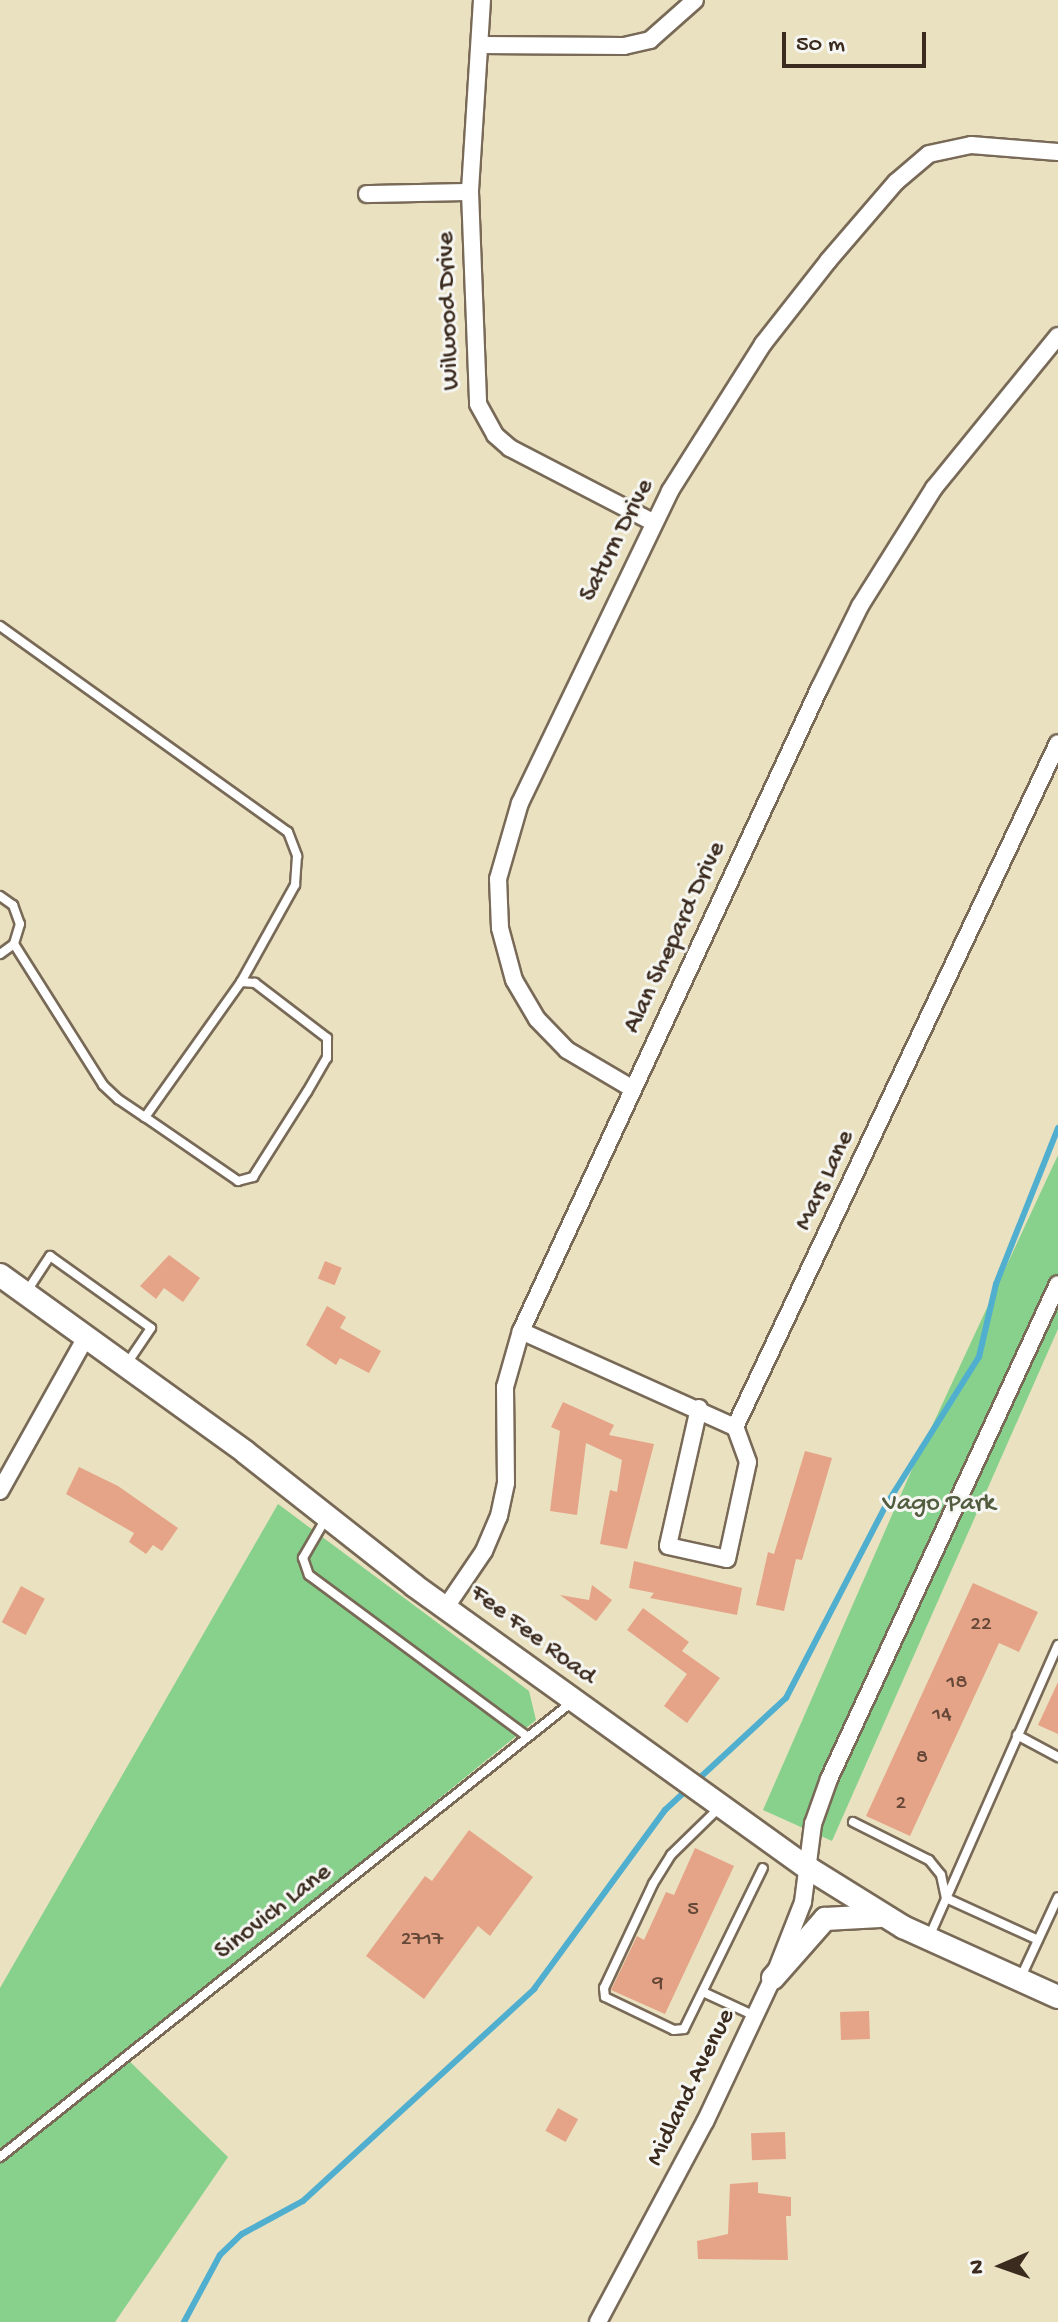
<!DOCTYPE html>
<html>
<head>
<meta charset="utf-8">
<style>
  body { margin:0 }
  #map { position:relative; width:1058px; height:2322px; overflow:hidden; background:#eae1c1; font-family:"Gochi Hand",sans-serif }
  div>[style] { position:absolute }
  .green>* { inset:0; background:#87d18d }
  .stream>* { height:6px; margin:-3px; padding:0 3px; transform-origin:3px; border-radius:3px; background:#50aecf }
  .building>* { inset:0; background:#e5a487; transform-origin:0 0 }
  .roads { filter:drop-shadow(2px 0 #786a57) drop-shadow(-2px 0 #786a57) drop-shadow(0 2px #786a57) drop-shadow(0 -2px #786a57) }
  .lane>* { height:8px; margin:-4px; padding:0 4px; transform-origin:4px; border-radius:4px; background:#fff }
  .street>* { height:16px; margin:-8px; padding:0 8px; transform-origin:8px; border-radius:8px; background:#fff }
  .secondary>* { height:22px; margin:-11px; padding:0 11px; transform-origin:11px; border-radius:11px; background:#fff }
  span { translate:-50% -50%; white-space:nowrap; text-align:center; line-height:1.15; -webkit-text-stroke:6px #f6f6f2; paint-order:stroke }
  .number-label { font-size:22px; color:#664838 }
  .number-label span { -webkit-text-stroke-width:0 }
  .street-label { font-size:26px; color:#3b2a1e }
  .park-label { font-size:26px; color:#525c3f }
  .north { position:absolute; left:962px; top:2226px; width:80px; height:80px; -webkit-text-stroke:6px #f6f6f2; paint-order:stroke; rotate:268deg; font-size:22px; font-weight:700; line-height:32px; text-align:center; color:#3b2a1e }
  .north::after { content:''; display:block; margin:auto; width:28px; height:36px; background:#3b2a1e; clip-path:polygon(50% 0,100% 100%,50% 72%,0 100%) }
  .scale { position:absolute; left:782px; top:32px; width:144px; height:36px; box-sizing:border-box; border:4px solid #3b2a1e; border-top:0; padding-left:10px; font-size:24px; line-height:28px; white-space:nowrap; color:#3b2a1e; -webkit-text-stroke:6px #f6f6f2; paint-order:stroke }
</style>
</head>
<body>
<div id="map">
  <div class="green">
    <div style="clip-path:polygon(1058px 1155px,1058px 1329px,832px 1841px,763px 1810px,913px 1467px)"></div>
    <div style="clip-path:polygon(278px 1504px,529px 1691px,536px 1720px,123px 2055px,228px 2157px,115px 2322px,0 2322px,0 1988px)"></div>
  </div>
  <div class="stream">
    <div style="left:184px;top:2322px;width:76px;rotate:-61.8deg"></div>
    <div style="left:220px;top:2255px;width:30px;rotate:-44deg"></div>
    <div style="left:242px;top:2234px;width:69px;rotate:-28.4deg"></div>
    <div style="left:303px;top:2201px;width:314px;rotate:-42.5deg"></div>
    <div style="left:534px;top:1989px;width:222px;rotate:-53.8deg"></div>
    <div style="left:665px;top:1810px;width:165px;rotate:-42.8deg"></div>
    <div style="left:786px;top:1698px;width:217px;rotate:-62.6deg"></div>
    <div style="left:886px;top:1505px;width:175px;rotate:-57.9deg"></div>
    <div style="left:979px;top:1357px;width:75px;rotate:-76.9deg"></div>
    <div style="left:996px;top:1284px;width:168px;rotate:-68.3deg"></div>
  </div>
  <div class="building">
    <div style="clip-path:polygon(169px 1255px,200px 1278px,183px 1302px,164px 1288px,156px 1299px,140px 1286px)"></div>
    <div style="left:325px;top:1261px;width:18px;height:19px;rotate:22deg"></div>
    <div style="clip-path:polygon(327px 1306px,346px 1317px,340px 1328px,381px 1351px,369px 1373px,340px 1358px,336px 1365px,306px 1345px)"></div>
    <div style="clip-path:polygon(563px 1402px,614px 1425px,609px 1435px,654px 1444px,627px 1549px,600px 1544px,610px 1490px,617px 1492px,622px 1460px,586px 1443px,577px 1515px,550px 1511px,560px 1431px,551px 1427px)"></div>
    <div style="clip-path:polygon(805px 1451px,832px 1458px,802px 1560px,796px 1559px,784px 1611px,756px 1605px,768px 1552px,774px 1554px)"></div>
    <div style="clip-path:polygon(79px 1467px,118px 1486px,178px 1528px,162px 1551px,153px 1545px,146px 1554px,129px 1542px,134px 1533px,66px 1494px)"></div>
    <div style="clip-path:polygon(634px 1561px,742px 1588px,737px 1615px,650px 1598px,654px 1593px,629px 1588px)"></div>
    <div style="clip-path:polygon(973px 1583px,1038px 1612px,1019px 1652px,999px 1643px,910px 1836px,866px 1816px)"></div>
    <div style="clip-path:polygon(592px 1585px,612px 1600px,596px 1621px,560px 1595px,589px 1600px)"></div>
    <div style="left:21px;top:1586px;width:27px;height:41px;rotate:28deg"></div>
    <div style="clip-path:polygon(643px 1608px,689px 1642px,682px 1651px,720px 1678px,687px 1723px,664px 1706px,687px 1674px,627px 1630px)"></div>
    <div style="clip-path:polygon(1058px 1682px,1058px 1734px,1038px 1725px)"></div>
    <div style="clip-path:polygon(469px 1830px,533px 1877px,490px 1936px,478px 1926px,424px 1999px,366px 1956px,425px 1876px,432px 1881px)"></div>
    <div style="clip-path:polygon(695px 1848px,734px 1866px,665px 2014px,611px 1990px,637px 1936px,644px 1940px,666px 1892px,674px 1895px)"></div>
    <div style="left:869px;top:2011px;width:28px;height:29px;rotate:88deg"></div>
    <div style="left:558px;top:2108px;width:23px;height:26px;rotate:29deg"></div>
    <div style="left:785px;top:2132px;width:27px;height:34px;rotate:88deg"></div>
    <div style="clip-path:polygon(758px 2182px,758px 2193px,791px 2197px,791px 2216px,786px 2216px,788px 2260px,698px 2259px,697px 2241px,728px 2234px,730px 2184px)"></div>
  </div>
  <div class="roads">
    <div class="lane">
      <div style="left:0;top:626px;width:354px;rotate:35.6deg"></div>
      <div style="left:288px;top:832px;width:26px;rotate:69deg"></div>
      <div style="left:297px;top:856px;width:29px;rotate:94deg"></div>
      <div style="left:295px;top:885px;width:111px;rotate:119.1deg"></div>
      <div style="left:0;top:896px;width:16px;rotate:35deg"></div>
      <div style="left:13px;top:905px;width:20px;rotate:70deg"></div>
      <div style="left:20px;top:924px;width:21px;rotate:107deg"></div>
      <div style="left:14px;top:944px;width:17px;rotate:144deg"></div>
      <div style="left:14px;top:944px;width:167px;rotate:57.7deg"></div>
      <div style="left:103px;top:1085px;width:21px;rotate:43deg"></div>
      <div style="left:118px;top:1099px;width:32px;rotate:34deg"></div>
      <div style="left:145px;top:1117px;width:113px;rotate:34.5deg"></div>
      <div style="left:238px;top:1181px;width:16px;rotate:-15deg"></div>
      <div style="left:253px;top:1177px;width:101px;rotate:-57.6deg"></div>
      <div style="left:307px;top:1092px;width:39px;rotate:-60deg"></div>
      <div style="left:327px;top:1058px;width:20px;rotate:-90deg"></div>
      <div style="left:327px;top:1038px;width:91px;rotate:-142.6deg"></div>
      <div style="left:255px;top:983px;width:14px;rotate:-176deg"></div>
      <div style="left:241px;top:982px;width:166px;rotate:125.4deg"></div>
      <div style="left:27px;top:1291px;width:42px;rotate:-56.7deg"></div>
      <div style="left:50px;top:1256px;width:124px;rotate:35.5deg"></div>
      <div style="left:151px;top:1328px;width:45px;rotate:124deg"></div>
      <div style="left:325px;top:1520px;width:44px;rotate:120.1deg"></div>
      <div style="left:303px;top:1558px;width:18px;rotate:71deg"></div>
      <div style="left:309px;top:1575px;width:272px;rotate:36.5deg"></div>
      <div style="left:1017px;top:1735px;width:47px;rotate:28.2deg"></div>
      <div style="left:721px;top:1806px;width:70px;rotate:135.6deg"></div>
      <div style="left:671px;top:1855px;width:34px;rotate:122deg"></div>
      <div style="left:653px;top:1884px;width:115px;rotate:115.2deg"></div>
      <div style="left:604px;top:1988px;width:9px;rotate:84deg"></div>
      <div style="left:605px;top:1997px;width:76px;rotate:25.6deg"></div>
      <div style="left:674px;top:2030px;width:10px;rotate:-6deg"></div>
      <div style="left:684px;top:2029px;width:179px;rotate:-63.9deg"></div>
      <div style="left:853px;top:1822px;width:85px;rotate:26.6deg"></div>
      <div style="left:929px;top:1860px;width:19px;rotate:51deg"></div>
      <div style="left:941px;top:1875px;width:24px;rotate:78deg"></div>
      <div style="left:946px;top:1898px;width:101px;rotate:24.5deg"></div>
      <div style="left:930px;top:1935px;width:317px;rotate:-66.2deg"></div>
      <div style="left:1020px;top:1979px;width:90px;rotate:-65.1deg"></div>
      <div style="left:703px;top:1992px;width:57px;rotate:24.8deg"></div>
      <div style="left:0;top:2157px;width:731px;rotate:-38.5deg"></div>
    </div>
    <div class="street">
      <div style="left:482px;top:0;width:192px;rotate:93.6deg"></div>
      <div style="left:470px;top:192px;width:212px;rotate:87.8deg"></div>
      <div style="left:478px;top:404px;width:35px;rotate:61deg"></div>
      <div style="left:495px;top:435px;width:20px;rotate:41deg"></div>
      <div style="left:510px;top:448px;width:161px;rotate:27.4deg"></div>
      <div style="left:481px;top:45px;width:143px;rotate:0.4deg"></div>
      <div style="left:624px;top:46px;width:27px;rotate:-13deg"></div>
      <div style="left:650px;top:40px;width:60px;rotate:-41.6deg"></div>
      <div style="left:367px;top:194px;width:103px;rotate:-1.1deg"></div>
      <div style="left:633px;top:1089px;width:77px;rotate:-149.4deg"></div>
      <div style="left:567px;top:1050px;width:43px;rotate:-134.1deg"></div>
      <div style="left:537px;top:1019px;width:45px;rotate:-120.5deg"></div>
      <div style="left:514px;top:980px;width:54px;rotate:-105.1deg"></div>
      <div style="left:500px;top:928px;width:49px;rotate:-92.3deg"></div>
      <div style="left:498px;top:879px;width:79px;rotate:-73.9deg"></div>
      <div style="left:520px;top:803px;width:346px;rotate:-64.3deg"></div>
      <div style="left:670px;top:491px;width:174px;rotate:-57.7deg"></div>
      <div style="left:763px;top:344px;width:105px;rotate:-51.9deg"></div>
      <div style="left:828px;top:261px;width:104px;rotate:-49.3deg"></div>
      <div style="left:896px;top:182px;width:43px;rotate:-40.3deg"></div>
      <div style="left:929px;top:154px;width:43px;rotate:-12.1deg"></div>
      <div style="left:971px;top:145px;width:87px;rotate:4.6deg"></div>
      <div style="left:521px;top:1331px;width:235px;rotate:24.2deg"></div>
      <div style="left:735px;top:1427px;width:756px;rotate:-64.72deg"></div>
      <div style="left:699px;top:1408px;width:141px;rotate:102.7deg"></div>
      <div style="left:668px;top:1546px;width:60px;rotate:12.4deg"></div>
      <div style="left:727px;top:1559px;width:99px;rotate:-77.8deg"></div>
      <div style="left:748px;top:1462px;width:37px;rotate:-110deg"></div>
      <div style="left:0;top:1491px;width:176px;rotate:-60.8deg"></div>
      <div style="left:446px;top:1607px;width:68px;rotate:-55.8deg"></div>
      <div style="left:484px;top:1551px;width:38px;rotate:-67deg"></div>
      <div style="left:499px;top:1516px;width:34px;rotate:-78deg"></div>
      <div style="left:506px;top:1483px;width:96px;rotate:-90.6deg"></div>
      <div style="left:505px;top:1387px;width:58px;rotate:-74.1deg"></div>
      <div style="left:521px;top:1331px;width:710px;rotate:-65.1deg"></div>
      <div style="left:820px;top:687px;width:90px;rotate:-63.7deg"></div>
      <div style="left:860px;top:606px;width:139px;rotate:-57.9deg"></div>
      <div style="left:934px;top:488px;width:196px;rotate:-50.8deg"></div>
      <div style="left:598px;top:2322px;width:227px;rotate:-61.9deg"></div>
      <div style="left:705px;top:2122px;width:167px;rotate:-64.8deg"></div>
      <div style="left:776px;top:1971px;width:74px;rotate:-68.6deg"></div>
      <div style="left:803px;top:1902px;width:79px;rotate:-82.7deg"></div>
      <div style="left:813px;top:1824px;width:48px;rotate:-70.4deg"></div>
      <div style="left:829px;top:1779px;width:545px;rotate:-65.17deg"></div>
    </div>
    <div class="secondary">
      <div style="left:0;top:1275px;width:302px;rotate:35.8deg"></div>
      <div style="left:245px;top:1452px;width:216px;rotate:38.2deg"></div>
      <div style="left:415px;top:1586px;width:484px;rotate:35.7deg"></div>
      <div style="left:808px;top:1868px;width:112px;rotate:31.8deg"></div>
      <div style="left:903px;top:1927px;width:170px;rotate:24.3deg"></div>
      <div style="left:773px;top:1978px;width:79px;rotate:-48.6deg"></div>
      <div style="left:825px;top:1919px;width:55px;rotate:-3.1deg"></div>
    </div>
  </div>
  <div class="number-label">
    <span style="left:981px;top:1626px">22</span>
    <span style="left:957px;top:1684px">18</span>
    <span style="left:942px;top:1716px">14</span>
    <span style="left:922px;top:1759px">8</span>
    <span style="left:901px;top:1805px">2</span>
    <span style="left:693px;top:1911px">5</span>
    <span style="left:422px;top:1941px">2717</span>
    <span style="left:658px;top:1985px">9</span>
  </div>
  <div class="street-label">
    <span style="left:450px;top:311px;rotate:-92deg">Wilwood Drive</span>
    <span style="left:618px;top:541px;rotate:-63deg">Saturn Drive</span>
    <span style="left:676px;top:938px;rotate:-65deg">Alan Shepard Drive</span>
    <span style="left:826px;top:1181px;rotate:-65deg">Mars Lane</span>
    <span style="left:532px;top:1636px;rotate:37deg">Fee Fee Road</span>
    <span style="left:274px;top:1913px;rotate:-38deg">Sinovich Lane</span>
    <span style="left:692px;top:2088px;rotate:-64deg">Midland Avenue</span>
  </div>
  <div class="park-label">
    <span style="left:939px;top:1505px">Vago Park</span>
  </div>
  <div class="north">N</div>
  <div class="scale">50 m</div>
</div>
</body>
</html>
